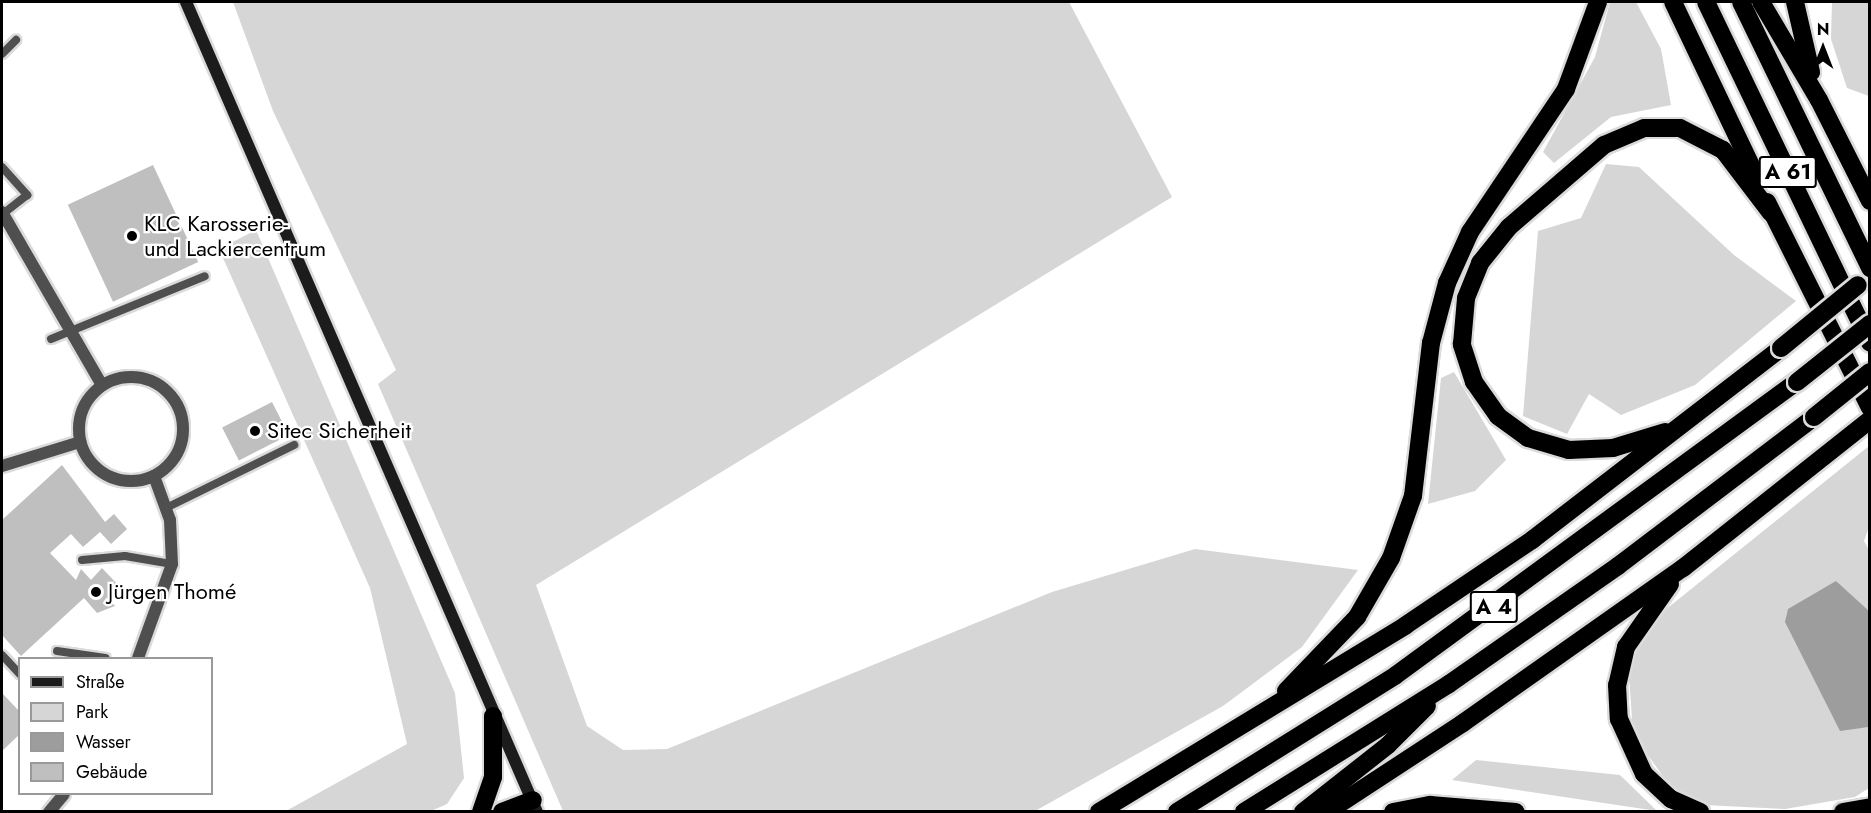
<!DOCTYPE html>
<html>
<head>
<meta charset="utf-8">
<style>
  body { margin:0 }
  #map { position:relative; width:1871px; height:813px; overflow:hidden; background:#fff; font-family:Jost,sans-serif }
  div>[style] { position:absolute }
  .green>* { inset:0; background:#d6d6d6 }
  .water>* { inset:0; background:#9d9d9d }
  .building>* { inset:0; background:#bfbfbf; transform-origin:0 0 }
  .roads { filter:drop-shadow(2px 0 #dbdbdb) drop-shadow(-2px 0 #dbdbdb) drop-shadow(0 2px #dbdbdb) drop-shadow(0 -2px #dbdbdb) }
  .service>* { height:8px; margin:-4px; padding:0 4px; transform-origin:4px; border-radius:4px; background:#4f4f4f }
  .minor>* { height:12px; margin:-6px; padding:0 6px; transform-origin:6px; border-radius:6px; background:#4f4f4f }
  .minor>.ring { margin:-6px; padding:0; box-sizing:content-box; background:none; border:12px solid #4f4f4f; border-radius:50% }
  .secondary>* { height:12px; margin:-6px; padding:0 6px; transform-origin:6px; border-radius:6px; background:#1c1c1c }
  .motorway>* { height:18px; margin:-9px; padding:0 9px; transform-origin:9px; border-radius:9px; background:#000 }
  .bridges { filter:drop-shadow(2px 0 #dbdbdb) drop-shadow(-2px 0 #dbdbdb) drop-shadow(0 2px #dbdbdb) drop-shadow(0 -2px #dbdbdb) }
  .motorway-bridge>* { height:18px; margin:-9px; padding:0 9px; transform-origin:9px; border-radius:9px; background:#000 }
  .dots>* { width:16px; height:16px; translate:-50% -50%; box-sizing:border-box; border:3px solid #fff; border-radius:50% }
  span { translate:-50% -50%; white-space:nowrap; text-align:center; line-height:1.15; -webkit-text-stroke:4.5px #fff; paint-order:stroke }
  .shield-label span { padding:2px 4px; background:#fff; border:2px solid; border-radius:4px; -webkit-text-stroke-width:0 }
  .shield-label { font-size:21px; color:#000; font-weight:700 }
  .poi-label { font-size:22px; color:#000 }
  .left { translate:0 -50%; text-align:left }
  .frame { position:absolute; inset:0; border:3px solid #000; pointer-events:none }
  .legend { position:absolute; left:18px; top:657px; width:195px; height:138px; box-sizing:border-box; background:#fff; border:2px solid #999; margin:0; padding:8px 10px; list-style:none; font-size:18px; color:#000 }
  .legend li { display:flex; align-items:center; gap:12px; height:30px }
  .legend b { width:30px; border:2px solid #999 }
  .north { position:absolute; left:1793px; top:18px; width:60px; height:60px; -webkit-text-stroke:4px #fff; paint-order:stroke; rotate:0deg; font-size:16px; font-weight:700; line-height:24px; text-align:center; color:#000 }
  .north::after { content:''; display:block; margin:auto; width:21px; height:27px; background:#000; clip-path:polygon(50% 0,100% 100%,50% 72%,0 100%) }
</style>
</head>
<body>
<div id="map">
  <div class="green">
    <div style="clip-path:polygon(233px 2px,1069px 2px,1172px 197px,536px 585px,587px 726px,623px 750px,667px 749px,1052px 592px,1195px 549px,1358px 570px,1302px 647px,1223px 706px,1035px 811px,563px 811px,378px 384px,396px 370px,273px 111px)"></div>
    <div style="clip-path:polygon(1610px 2px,1636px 2px,1661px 49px,1671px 105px,1611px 117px,1554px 163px,1543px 152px,1595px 57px)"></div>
    <div style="clip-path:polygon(1832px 2px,1869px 2px,1869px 96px,1847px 88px,1831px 39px)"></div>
    <div style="clip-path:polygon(1606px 164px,1639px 167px,1734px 255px,1796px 301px,1695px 385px,1621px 415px,1589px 394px,1567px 434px,1523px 416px,1538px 231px,1581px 218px)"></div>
    <div style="clip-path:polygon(256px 230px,455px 693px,464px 778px,447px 804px,431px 811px,286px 811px,407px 744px,370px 588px,219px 249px)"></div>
    <div style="clip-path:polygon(1454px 372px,1506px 460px,1475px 491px,1428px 504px,1441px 378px)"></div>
    <div style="clip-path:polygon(1869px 446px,1869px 527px,1864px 541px,1869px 550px,1869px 612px,1865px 611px,1840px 730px,1869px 727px,1869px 788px,1855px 797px,1785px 809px,1704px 805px,1671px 787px,1633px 735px,1629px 674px,1639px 631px)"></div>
    <div style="clip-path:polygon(1476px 760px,1620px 775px,1657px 811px,1452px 780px)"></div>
  </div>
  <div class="water">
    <div style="clip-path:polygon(1836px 581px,1870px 612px,1869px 727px,1840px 731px,1785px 622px,1788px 609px)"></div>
  </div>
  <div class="building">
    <div style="left:153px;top:165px;width:107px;height:94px;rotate:65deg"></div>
    <div style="left:272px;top:402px;width:37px;height:56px;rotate:63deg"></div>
    <div style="clip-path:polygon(62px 465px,105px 522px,114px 514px,127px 529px,111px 544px,100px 532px,83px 547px,71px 534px,50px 553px,76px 580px,81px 569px,91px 580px,102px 568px,119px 586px,108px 598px,115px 606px,97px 613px,84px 598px,21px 656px,2px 635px,2px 520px)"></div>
    <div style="clip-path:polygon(2px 693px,20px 712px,20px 734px,2px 751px)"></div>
  </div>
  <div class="roads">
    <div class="service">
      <div style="left:2px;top:54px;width:20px;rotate:-45deg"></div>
      <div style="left:2px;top:167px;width:38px;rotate:48deg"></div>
      <div style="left:27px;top:195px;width:31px;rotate:142deg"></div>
      <div style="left:51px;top:339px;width:166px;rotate:-22.2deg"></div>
      <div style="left:166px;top:508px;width:143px;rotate:-26.2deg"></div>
      <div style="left:82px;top:560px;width:43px;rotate:-5.3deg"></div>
      <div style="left:125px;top:556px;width:48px;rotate:9.7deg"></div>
      <div style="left:57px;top:651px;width:49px;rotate:8.3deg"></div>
      <div style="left:2px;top:655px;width:26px;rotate:47deg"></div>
    </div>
    <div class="minor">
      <div style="left:2px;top:212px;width:200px;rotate:60deg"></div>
      <div class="ring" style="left:79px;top:377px;width:92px;height:92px"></div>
      <div style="left:2px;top:466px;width:82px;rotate:-17.1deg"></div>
      <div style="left:138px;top:658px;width:100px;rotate:-70.1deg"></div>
      <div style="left:172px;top:564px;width:44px;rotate:-92.6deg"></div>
      <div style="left:170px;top:520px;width:47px;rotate:-110deg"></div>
      <div style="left:49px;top:812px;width:23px;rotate:-50deg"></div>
    </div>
    <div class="secondary">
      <div style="left:186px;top:2px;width:883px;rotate:66.57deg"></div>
    </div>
    <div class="motorway">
      <div style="left:1673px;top:2px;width:193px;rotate:64.5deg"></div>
      <div style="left:1706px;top:2px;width:378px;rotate:64.3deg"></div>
      <div style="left:1741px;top:2px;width:296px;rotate:64.1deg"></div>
      <div style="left:1761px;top:2px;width:114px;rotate:59.4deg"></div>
      <div style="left:1819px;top:100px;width:113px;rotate:63.2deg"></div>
      <div style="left:1795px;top:2px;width:72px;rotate:77.1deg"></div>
      <div style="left:1767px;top:202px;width:230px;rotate:63.4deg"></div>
      <div style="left:1665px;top:432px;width:54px;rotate:162.9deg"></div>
      <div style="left:1613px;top:448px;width:44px;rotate:177.4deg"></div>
      <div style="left:1569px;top:450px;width:43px;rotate:-163.7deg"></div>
      <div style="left:1528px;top:438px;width:37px;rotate:-144deg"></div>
      <div style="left:1498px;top:416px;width:42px;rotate:-125.2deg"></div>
      <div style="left:1474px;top:382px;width:40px;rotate:-108deg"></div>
      <div style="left:1462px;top:344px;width:46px;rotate:-85deg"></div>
      <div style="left:1466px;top:298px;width:38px;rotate:-68deg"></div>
      <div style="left:1480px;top:263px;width:46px;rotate:-51.1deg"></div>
      <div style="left:1509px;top:227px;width:125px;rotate:-40.8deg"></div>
      <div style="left:1604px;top:145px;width:43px;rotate:-23deg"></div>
      <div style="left:1644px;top:128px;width:36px"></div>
      <div style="left:1680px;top:128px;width:48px;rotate:27.1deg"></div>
      <div style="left:1723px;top:150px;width:79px;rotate:52.7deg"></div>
      <div style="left:1670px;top:584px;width:77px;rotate:124.9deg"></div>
      <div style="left:1626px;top:647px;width:39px;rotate:103deg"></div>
      <div style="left:1617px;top:685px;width:34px;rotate:87deg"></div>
      <div style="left:1619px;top:719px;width:60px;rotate:65.6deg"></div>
      <div style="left:1644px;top:774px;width:37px;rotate:43deg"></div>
      <div style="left:1671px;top:799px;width:32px;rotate:24deg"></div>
      <div style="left:1286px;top:691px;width:103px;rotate:-46.2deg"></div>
      <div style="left:1357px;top:617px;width:68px;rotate:-60deg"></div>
      <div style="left:1391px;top:558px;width:66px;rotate:-70.5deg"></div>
      <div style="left:1413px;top:496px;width:154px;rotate:-83.3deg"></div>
      <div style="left:1431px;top:343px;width:62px;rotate:-75.1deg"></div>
      <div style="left:1447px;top:283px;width:56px;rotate:-65.7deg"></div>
      <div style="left:1470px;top:232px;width:172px;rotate:-56.1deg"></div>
      <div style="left:1566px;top:89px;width:93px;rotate:-69.8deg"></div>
      <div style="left:481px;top:812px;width:37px;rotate:-71deg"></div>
      <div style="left:493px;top:777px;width:61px;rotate:-90deg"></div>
      <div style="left:502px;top:812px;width:33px;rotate:-21deg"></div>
      <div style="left:1099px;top:812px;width:359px;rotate:-31.3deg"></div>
      <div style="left:1406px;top:625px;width:152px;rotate:-34deg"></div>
      <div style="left:1532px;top:540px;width:314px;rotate:-37.6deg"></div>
      <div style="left:1177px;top:812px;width:258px;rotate:-32deg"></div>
      <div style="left:1396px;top:675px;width:497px;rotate:-36.2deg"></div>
      <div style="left:1244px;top:812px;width:242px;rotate:-32deg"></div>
      <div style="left:1449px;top:684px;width:206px;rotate:-34.9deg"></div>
      <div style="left:1618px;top:566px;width:246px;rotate:-37.2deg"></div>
      <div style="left:1303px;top:812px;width:108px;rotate:-38.2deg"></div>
      <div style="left:1388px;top:745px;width:55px;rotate:-45deg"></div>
      <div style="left:1327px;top:812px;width:163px;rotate:-33.2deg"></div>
      <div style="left:1463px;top:723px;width:269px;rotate:-35.2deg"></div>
      <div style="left:1683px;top:568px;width:238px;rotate:-38.4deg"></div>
      <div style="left:1393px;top:812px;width:38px;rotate:-11deg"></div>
      <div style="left:1430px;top:805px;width:86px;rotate:4.7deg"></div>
      <div style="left:1843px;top:812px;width:27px;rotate:-10deg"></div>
    </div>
  </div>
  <div class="bridges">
    <div class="motorway-bridge">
      <div style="left:1781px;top:348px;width:99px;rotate:-39.3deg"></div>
      <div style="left:1797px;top:382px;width:93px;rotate:-38.5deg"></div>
      <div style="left:1814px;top:417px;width:72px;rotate:-38.8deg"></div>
    </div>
  </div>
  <div class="dots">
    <div style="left:132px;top:236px;background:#000"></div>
    <div style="left:255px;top:431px;background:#000"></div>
    <div style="left:96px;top:592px;background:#000"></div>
  </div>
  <div class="shield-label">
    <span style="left:1788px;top:172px">A 61</span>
    <span style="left:1494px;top:607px">A 4</span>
  </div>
  <div class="poi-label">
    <span class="left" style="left:144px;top:236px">KLC Karosserie-<br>und Lackiercentrum</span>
    <span class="left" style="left:267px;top:431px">Sitec Sicherheit</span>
    <span class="left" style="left:108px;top:592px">Jürgen Thomé</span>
  </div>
  <div class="frame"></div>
  <ul class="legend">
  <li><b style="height:8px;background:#1c1c1c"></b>Straße</li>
  <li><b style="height:16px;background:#d6d6d6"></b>Park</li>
  <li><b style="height:16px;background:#9d9d9d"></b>Wasser</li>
  <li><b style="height:16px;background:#bfbfbf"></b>Gebäude</li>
  </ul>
  <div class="north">N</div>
</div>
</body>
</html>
